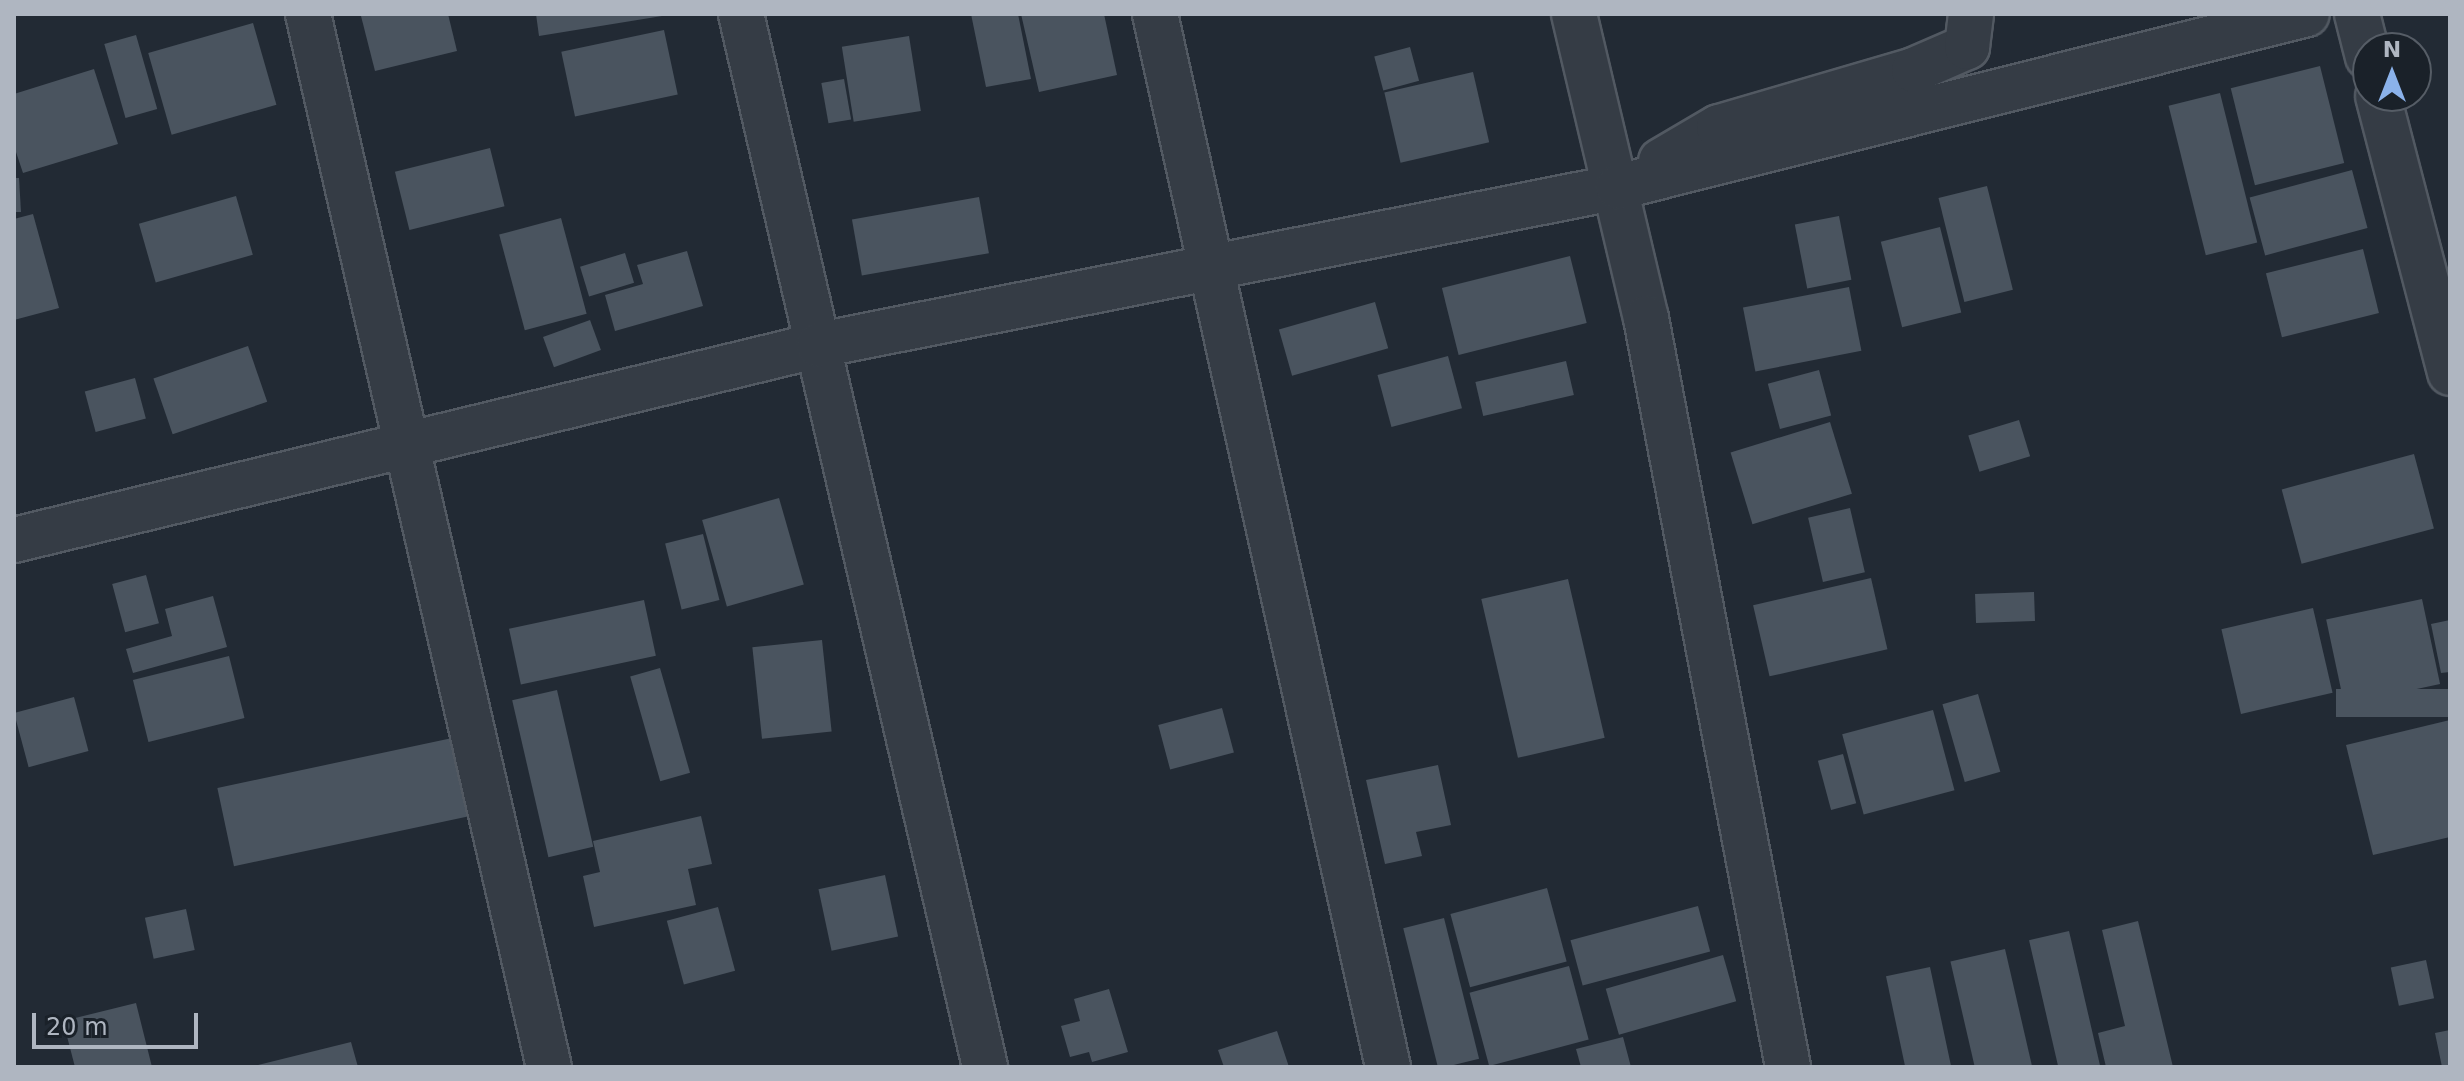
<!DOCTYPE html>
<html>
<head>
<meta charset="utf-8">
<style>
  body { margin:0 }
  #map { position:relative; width:2464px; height:1081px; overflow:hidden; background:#222a34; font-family:"DejaVu Sans",sans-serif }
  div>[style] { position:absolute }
  .building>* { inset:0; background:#4a545f; transform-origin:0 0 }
  .roads { filter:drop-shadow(2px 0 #525962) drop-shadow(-2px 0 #525962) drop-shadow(0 2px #525962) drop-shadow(0 -2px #525962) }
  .minor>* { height:44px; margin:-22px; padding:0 22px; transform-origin:22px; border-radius:22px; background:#353c45 }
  span { translate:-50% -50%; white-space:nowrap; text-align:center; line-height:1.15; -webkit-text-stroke:6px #1a2129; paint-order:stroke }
  .frame { position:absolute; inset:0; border:16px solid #afb6c1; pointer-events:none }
  .north { position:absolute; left:2352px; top:32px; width:80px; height:80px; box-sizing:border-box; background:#1a2129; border:2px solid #565d66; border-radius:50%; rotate:0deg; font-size:22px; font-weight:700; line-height:32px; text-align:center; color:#afb6c1 }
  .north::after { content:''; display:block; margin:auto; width:28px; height:36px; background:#8bb2ea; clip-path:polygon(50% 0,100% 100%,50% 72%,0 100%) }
  .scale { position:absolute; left:32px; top:1013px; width:166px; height:36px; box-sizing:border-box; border:4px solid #afb6c1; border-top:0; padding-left:10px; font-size:24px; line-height:28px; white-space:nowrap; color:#afb6c1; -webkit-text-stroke:6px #1a2129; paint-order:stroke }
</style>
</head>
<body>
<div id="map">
  <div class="building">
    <div style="clip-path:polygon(448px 14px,457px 51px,375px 71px,361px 16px)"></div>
    <div style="clip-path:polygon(536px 14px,662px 14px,662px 16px,539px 36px)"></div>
    <div style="clip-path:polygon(971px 14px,1018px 14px,1031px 79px,986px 87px)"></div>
    <div style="clip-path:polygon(1021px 14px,1104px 14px,1117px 75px,1039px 92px)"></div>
    <div style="left:253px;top:23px;width:85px;height:109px;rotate:74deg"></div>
    <div style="left:664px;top:30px;width:66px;height:105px;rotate:78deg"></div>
    <div style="left:136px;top:35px;width:77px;height:33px;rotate:74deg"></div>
    <div style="left:909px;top:36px;width:76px;height:68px;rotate:81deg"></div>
    <div style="left:1410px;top:47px;width:35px;height:37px;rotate:75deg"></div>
    <div style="left:2320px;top:66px;width:100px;height:92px;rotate:76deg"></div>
    <div style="clip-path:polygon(94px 69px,118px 144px,23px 173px,14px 146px,14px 94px)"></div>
    <div style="left:1473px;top:72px;width:72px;height:91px;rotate:77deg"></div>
    <div style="left:844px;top:79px;width:41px;height:23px;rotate:80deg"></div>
    <div style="left:2220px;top:93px;width:154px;height:53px;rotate:76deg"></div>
    <div style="left:490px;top:148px;width:60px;height:98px;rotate:76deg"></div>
    <div style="left:2352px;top:170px;width:60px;height:106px;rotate:75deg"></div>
    <div style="clip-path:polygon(14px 178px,19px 178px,21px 212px,14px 212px)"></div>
    <div style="left:1987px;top:186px;width:107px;height:50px;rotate:76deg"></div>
    <div style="left:236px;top:196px;width:61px;height:101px;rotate:74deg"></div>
    <div style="left:979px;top:197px;width:57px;height:129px;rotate:80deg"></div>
    <div style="clip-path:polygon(33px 214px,59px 308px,14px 320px,14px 219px)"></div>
    <div style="left:1839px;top:216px;width:65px;height:45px;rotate:79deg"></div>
    <div style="left:561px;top:218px;width:99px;height:64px;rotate:75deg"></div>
    <div style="left:1940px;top:227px;width:88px;height:61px;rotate:76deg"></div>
    <div style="left:2363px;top:249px;width:66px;height:100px;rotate:76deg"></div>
    <div style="clip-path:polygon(687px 251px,703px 306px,615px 331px,605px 295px,643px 284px,637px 265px)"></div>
    <div style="left:625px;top:253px;width:31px;height:47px;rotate:73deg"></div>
    <div style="left:1570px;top:256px;width:69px;height:132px;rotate:76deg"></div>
    <div style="left:1849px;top:287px;width:65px;height:108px;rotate:79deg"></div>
    <div style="left:1375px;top:302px;width:48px;height:100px;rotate:74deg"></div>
    <div style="left:590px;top:320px;width:32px;height:50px;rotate:70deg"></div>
    <div style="left:248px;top:346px;width:59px;height:100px;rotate:71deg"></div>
    <div style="left:1448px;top:356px;width:54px;height:73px;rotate:75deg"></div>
    <div style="left:1566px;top:361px;width:35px;height:93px;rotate:77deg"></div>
    <div style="left:1819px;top:370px;width:47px;height:53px;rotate:75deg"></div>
    <div style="left:135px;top:378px;width:42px;height:52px;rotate:75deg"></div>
    <div style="left:2019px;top:420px;width:38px;height:53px;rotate:73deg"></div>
    <div style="left:1830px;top:422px;width:75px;height:104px;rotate:73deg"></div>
    <div style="left:2414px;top:454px;width:77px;height:137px;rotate:75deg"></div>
    <div style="left:779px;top:498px;width:90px;height:80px;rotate:74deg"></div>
    <div style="left:1850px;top:508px;width:66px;height:43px;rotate:77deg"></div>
    <div style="left:703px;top:534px;width:68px;height:39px;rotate:76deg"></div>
    <div style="left:146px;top:575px;width:50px;height:35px;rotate:75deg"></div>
    <div style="left:1871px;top:578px;width:73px;height:121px;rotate:77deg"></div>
    <div style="left:1568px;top:579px;width:163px;height:89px;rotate:77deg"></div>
    <div style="left:2034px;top:592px;width:29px;height:59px;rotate:88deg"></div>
    <div style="clip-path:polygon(213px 596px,227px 647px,133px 673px,126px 649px,172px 636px,165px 609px)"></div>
    <div style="left:2422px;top:599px;width:87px;height:98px;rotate:78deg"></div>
    <div style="left:644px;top:600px;width:57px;height:138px;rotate:78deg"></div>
    <div style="left:2313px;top:608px;width:87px;height:94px;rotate:77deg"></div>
    <div style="clip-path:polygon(2450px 620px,2450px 672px,2441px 673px,2431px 624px)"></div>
    <div style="left:822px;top:640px;width:92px;height:70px;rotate:84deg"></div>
    <div style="left:229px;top:656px;width:64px;height:99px;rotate:76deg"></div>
    <div style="left:660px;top:668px;width:109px;height:31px;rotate:74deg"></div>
    <div style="left:2450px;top:689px;width:28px;height:114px;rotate:90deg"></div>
    <div style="left:557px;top:690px;width:161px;height:46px;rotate:77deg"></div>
    <div style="left:1978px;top:694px;width:81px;height:37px;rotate:74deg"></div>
    <div style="left:74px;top:697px;width:56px;height:62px;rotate:75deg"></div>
    <div style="left:1222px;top:708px;width:46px;height:66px;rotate:75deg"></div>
    <div style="left:1933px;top:710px;width:83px;height:94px;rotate:75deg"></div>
    <div style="clip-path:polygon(2450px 720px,2450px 837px,2373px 855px,2346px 745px)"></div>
    <div style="left:457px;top:737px;width:80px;height:245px;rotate:78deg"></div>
    <div style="left:1843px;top:754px;width:51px;height:26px;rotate:75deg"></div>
    <div style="clip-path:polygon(1438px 765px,1451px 825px,1416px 832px,1422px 856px,1385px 864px,1366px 780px)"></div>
    <div style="clip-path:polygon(701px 816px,712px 864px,688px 869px,696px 905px,594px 927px,583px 876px,600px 872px,593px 841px)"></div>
    <div style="left:885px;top:875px;width:63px;height:68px;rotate:78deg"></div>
    <div style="left:1547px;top:888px;width:76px;height:100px;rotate:75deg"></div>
    <div style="left:1698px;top:906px;width:47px;height:132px;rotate:75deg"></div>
    <div style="left:718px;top:907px;width:66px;height:53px;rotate:75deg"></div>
    <div style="left:186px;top:909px;width:42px;height:42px;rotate:78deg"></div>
    <div style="left:1444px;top:918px;width:145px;height:42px;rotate:76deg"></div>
    <div style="clip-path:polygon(2138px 921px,2173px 1067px,2106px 1067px,2098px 1033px,2125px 1026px,2102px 930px)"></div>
    <div style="left:2069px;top:931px;width:140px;height:41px;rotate:77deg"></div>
    <div style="left:2005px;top:949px;width:121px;height:56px;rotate:77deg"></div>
    <div style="left:1723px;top:955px;width:48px;height:122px;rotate:74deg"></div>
    <div style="left:2426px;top:960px;width:39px;height:36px;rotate:78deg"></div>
    <div style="left:1569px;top:966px;width:76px;height:103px;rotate:75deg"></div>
    <div style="left:1930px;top:967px;width:102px;height:45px;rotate:78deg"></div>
    <div style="clip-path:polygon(1109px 989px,1128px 1052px,1092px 1062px,1089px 1052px,1070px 1057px,1061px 1026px,1080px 1021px,1074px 999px)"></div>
    <div style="clip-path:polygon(136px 1003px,152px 1067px,75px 1067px,63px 1021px)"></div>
    <div style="clip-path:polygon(2450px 1030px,2450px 1067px,2442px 1067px,2435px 1033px)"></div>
    <div style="clip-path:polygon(1277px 1031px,1289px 1067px,1224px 1067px,1218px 1050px)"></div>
    <div style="clip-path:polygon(1623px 1037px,1631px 1067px,1581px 1067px,1576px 1049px)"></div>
    <div style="clip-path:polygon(351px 1042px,358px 1067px,254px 1067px,254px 1066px)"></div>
  </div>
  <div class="roads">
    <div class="minor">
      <div style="left:308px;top:14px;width:1080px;rotate:77.11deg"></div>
      <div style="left:741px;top:14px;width:1081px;rotate:76.95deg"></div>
      <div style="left:1155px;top:14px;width:1078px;rotate:77.52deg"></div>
      <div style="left:1574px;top:14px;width:312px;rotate:76.7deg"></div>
      <div style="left:1646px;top:318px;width:762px;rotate:79.26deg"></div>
      <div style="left:2357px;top:14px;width:44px;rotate:75.7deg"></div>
      <div style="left:2378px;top:96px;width:286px;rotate:75.4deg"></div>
      <div style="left:1661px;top:161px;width:67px;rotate:-30.4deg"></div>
      <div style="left:1719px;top:127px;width:203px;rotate:-16.3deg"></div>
      <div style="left:1914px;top:70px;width:58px;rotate:-23.5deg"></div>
      <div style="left:1967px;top:47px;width:33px;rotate:-83deg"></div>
      <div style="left:14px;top:540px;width:828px;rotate:-13.62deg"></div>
      <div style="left:819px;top:345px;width:814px;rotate:-11.19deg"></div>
      <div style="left:1618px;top:187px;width:710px;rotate:-14.09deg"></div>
    </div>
  </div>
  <div class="frame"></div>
  <div class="north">N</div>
  <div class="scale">20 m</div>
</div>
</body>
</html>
